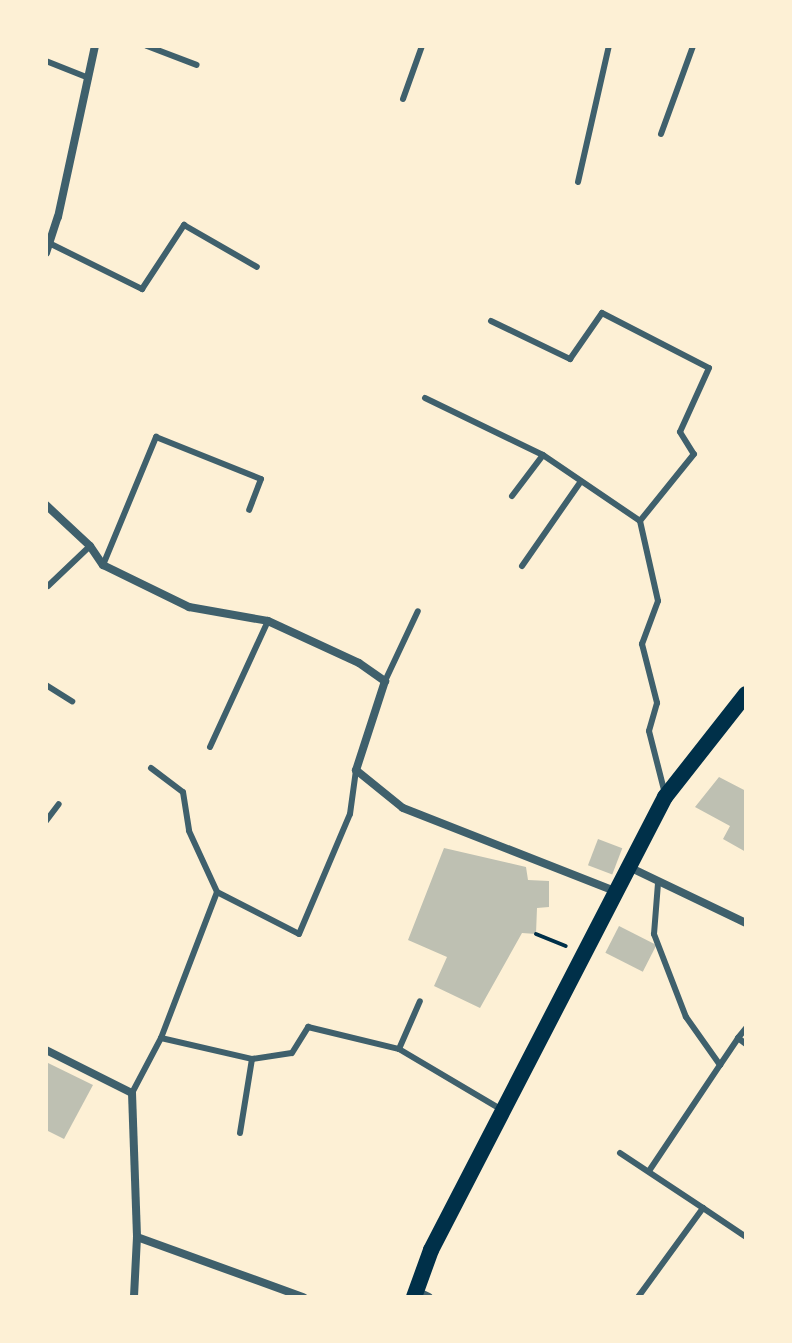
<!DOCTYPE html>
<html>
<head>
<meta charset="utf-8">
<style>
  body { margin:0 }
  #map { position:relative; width:792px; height:1343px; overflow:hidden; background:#fdf0d5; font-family:"Crimson Pro",serif }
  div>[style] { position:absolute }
  .building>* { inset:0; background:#bec0b2; transform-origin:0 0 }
  .path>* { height:4px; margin:-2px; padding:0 2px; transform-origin:2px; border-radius:2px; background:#003049 }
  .service>* { height:6px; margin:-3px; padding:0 3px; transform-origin:3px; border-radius:3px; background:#3f606c }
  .minor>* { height:8px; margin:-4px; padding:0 4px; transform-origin:4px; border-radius:4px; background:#3f606c }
  .secondary>* { height:16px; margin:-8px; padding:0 8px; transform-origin:8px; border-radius:8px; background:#003049 }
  span { translate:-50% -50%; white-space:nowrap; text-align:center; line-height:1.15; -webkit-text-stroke:6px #fdf0d5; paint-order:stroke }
  .frame { position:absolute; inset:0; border:48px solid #fdf0d5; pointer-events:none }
</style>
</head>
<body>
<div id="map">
  <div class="building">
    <div style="clip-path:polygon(719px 777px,746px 791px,746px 852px,723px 839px,730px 826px,695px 807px)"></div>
    <div style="left:598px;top:839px;width:26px;height:28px;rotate:21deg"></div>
    <div style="clip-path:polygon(444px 848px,526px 867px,528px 880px,549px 881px,549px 907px,537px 908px,536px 934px,522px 933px,480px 1008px,434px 986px,447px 957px,408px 940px)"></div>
    <div style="left:619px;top:926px;width:42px;height:30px;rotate:27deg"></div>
    <div style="clip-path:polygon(46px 1062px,93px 1085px,64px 1139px,46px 1130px)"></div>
  </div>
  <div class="path">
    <div style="left:536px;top:934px;width:32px;rotate:22deg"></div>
  </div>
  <div class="service">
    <div style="left:147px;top:46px;width:53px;rotate:20.8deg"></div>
    <div style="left:46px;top:61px;width:46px;rotate:21.6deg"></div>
    <div style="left:403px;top:99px;width:56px;rotate:-70.3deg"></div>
    <div style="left:661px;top:134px;width:94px;rotate:-70deg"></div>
    <div style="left:578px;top:182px;width:139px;rotate:-77.2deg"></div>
    <div style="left:49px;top:243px;width:104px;rotate:26.3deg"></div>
    <div style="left:142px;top:289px;width:77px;rotate:-56.7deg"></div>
    <div style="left:184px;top:225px;width:84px;rotate:29.9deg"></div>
    <div style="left:491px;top:321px;width:88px;rotate:25.7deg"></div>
    <div style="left:570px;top:359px;width:56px;rotate:-55.2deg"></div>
    <div style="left:602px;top:313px;width:120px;rotate:27.2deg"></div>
    <div style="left:709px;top:368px;width:70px;rotate:114.4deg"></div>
    <div style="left:680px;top:432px;width:26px;rotate:58deg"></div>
    <div style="left:694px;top:454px;width:86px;rotate:128.9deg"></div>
    <div style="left:640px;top:521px;width:82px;rotate:77.3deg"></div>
    <div style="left:658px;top:601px;width:46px;rotate:110.4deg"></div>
    <div style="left:642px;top:644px;width:61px;rotate:75.7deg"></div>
    <div style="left:657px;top:703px;width:29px;rotate:106deg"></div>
    <div style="left:649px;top:731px;width:65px;rotate:75.7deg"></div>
    <div style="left:425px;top:398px;width:131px;rotate:25.8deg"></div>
    <div style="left:543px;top:455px;width:117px;rotate:34.2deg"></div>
    <div style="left:512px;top:496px;width:51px;rotate:-52.9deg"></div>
    <div style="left:103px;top:565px;width:139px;rotate:-67.5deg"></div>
    <div style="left:156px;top:437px;width:113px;rotate:21.8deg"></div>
    <div style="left:261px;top:479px;width:33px;rotate:111deg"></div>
    <div style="left:522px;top:566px;width:103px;rotate:-55.2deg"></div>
    <div style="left:48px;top:586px;width:58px;rotate:-43.6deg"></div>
    <div style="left:385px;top:681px;width:77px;rotate:-64.8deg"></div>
    <div style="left:46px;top:685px;width:31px;rotate:32deg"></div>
    <div style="left:210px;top:747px;width:139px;rotate:-65.3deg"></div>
    <div style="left:151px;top:768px;width:40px;rotate:37deg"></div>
    <div style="left:183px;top:792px;width:39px;rotate:81deg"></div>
    <div style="left:189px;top:831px;width:67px;rotate:65.3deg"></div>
    <div style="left:217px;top:892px;width:92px;rotate:27.1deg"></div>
    <div style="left:299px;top:934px;width:130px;rotate:-67deg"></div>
    <div style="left:350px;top:814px;width:44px;rotate:-82.2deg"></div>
    <div style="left:46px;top:821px;width:21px;rotate:-53deg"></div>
    <div style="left:161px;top:1038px;width:156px;rotate:-69deg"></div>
    <div style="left:738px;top:1038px;width:13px;rotate:-51deg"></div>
    <div style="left:399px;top:1049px;width:52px;rotate:-66.4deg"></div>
    <div style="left:720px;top:1065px;width:32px;rotate:-56deg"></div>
    <div style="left:738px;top:1038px;width:10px;rotate:37deg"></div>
    <div style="left:132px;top:1093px;width:62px;rotate:-62.2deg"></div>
    <div style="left:161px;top:1038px;width:93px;rotate:13deg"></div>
    <div style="left:252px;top:1059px;width:40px;rotate:-8.5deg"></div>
    <div style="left:292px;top:1053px;width:31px;rotate:-58deg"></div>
    <div style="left:308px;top:1027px;width:94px;rotate:13.6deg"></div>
    <div style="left:399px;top:1049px;width:120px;rotate:30.6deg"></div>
    <div style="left:240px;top:1133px;width:75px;rotate:-80.8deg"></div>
    <div style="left:620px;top:1153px;width:100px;rotate:33.5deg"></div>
    <div style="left:703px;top:1208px;width:110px;rotate:126.1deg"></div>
    <div style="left:649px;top:1171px;width:128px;rotate:-56.2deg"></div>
    <div style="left:720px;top:1065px;width:59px;rotate:-125.3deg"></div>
    <div style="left:686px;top:1017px;width:89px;rotate:-111.1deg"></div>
    <div style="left:654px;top:934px;width:51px;rotate:-85.5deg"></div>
    <div style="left:703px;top:1208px;width:52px;rotate:34deg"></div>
  </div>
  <div class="minor">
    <div style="left:46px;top:253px;width:38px;rotate:-72deg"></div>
    <div style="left:58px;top:217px;width:175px;rotate:-77.8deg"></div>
    <div style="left:46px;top:505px;width:60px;rotate:43deg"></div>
    <div style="left:90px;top:546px;width:23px;rotate:56deg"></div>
    <div style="left:103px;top:565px;width:96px;rotate:26deg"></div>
    <div style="left:189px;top:607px;width:80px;rotate:10deg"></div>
    <div style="left:268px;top:621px;width:100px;rotate:24.8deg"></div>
    <div style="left:359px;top:663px;width:32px;rotate:35deg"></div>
    <div style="left:385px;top:681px;width:94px;rotate:108deg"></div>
    <div style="left:356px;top:770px;width:60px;rotate:39deg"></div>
    <div style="left:403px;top:808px;width:228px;rotate:21.4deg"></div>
    <div style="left:629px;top:867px;width:130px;rotate:25.6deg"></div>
    <div style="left:46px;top:1050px;width:96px;rotate:26.6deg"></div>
    <div style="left:132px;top:1093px;width:144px;rotate:88deg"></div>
    <div style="left:137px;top:1237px;width:60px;rotate:92.9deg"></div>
    <div style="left:137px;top:1237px;width:177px;rotate:19.9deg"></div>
    <div style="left:416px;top:1291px;width:14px;rotate:25deg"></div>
  </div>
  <div class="secondary">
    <div style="left:414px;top:1297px;width:50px;rotate:-70.1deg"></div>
    <div style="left:431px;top:1250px;width:510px;rotate:-62.68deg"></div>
    <div style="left:665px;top:797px;width:131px;rotate:-51.8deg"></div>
  </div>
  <div class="frame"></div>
</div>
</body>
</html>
